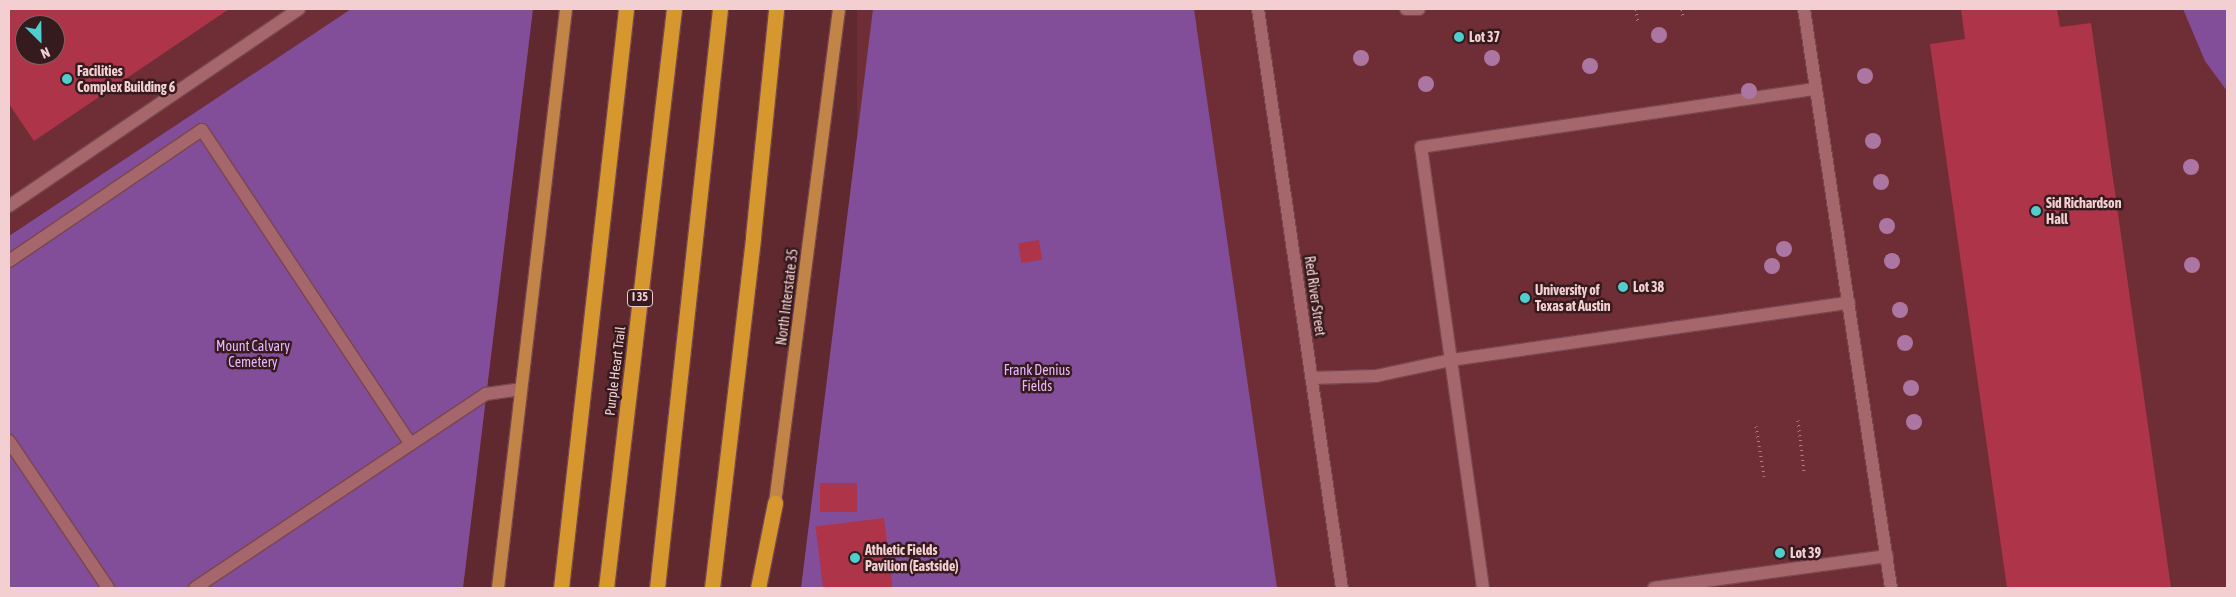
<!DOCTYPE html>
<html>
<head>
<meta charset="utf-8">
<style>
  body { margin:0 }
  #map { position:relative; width:2236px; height:597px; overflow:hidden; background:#60282f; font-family:"Asap Condensed",sans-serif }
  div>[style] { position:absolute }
  .built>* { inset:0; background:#6f2e36; transform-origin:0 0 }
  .green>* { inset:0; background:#834e99 }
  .building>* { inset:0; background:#ae3449; transform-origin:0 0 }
  .path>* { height:3px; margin-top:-1.5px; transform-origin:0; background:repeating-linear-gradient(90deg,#ad8084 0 1px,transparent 0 5px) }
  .roads { filter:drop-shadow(1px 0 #77474e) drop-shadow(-1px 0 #77474e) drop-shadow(0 1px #77474e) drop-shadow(0 -1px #77474e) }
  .minor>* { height:12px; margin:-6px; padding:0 6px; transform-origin:6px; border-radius:6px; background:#a6676c }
  .major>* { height:12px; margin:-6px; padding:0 6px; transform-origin:6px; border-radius:6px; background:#c38447 }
  .highway>* { height:15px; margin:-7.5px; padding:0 7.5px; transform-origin:7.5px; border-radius:7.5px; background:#d6972f }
  .trees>* { width:16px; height:16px; margin:-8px; border-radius:50%; background:#ab76a1 }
  .dots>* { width:14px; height:14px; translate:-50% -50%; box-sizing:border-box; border:2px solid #351b1d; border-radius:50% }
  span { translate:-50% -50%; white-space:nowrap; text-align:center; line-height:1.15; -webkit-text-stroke:5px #351b1d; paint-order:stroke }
  .shield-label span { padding:1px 4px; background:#351b1d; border:1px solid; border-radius:4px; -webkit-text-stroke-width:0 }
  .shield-label { font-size:12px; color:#f3cfd1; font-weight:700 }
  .poi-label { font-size:14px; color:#f3cfd1; font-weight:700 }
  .left { translate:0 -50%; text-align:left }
  .street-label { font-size:14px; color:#f3cfd1 }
  .park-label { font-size:14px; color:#e8b6ff }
  .frame { position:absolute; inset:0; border:10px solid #f3cfd1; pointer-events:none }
  .north { position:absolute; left:15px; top:15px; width:50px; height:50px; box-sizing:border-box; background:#351b1d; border:1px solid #816365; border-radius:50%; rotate:157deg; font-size:14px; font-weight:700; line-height:20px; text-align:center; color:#f3cfd1 }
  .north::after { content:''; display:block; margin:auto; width:18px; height:22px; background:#52cdcd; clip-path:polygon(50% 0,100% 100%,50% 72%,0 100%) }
</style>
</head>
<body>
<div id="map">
  <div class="built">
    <div style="clip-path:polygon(evenodd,9px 9px,351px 9px,9px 236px,9px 9px,25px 25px,55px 25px,55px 55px,25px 55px,25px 25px)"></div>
    <div style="left:857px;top:9px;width:1370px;height:583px"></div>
  </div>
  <div class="green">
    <div style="clip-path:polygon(351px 9px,533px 9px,463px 588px,9px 588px,9px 236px)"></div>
    <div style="clip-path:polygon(873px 9px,1194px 9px,1277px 588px,801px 588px)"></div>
    <div style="clip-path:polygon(2183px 9px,2227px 9px,2227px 91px,2205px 61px)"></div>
  </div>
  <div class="building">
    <div style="clip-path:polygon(evenodd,10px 9px,229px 9px,34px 141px,9px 104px,10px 9px,25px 25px,55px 25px,55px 55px,25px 55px,25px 25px)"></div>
    <div style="clip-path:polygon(1961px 9px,2057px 9px,2060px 27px,2091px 23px,2171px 588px,2007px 588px,1930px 44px,1965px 39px)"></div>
    <div style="left:1039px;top:240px;width:20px;height:21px;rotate:81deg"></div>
    <div style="left:857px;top:483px;width:29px;height:37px;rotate:90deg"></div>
    <div style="left:884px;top:518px;width:71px;height:69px;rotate:83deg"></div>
  </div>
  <div class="path">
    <div style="left:1636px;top:9px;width:14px;rotate:82deg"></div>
    <div style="left:1682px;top:9px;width:8px;rotate:83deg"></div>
    <div style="left:1798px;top:420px;width:51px;rotate:83.3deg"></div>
    <div style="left:1756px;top:426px;width:51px;rotate:80.9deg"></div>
  </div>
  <div class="roads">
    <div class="minor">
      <div style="left:1258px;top:9px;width:585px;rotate:81.75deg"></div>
      <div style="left:1406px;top:9px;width:13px"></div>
      <div style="left:1804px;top:9px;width:585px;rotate:81.45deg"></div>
      <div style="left:9px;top:206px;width:351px;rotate:-34.2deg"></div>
      <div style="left:9px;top:261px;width:233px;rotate:-34.2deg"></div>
      <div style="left:202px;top:130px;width:377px;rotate:56.4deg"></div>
      <div style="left:1312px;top:378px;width:64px;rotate:-1.8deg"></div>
      <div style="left:1376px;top:376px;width:77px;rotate:-12deg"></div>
      <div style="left:1451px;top:360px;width:402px;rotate:-8.2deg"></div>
      <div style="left:9px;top:441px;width:177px;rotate:56deg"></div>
      <div style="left:195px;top:588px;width:350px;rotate:-33.7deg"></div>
      <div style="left:486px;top:394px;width:35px;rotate:-8deg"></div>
      <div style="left:1483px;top:588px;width:445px;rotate:-98deg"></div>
      <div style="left:1421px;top:147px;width:399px;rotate:-8.4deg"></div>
      <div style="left:1654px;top:588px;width:235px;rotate:-7.8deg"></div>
    </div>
    <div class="major">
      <div style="left:774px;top:511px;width:506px;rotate:-82.62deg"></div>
      <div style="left:498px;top:588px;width:583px;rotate:-83.3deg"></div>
    </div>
    <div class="highway">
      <div style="left:561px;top:588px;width:583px;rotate:-83.59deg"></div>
      <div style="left:606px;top:588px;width:583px;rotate:-83.3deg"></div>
      <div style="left:657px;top:588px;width:582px;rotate:-83.79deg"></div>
      <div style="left:712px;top:588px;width:353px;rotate:-83.3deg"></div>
      <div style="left:753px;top:237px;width:229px;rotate:-84.2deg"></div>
      <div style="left:758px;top:588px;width:87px;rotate:-78.7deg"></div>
    </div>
  </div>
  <div class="trees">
    <div style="left:1659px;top:35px"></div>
    <div style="left:1361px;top:58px"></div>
    <div style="left:1492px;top:58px"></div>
    <div style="left:1590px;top:66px"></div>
    <div style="left:1865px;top:76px"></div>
    <div style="left:1426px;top:84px"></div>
    <div style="left:1749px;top:91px"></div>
    <div style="left:1873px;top:141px"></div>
    <div style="left:2191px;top:167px"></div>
    <div style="left:1881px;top:182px"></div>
    <div style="left:1887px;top:226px"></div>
    <div style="left:1784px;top:249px"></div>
    <div style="left:1892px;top:261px"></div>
    <div style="left:2192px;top:265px"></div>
    <div style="left:1772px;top:266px"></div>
    <div style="left:1900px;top:310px"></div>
    <div style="left:1905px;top:343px"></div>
    <div style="left:1911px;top:388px"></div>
    <div style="left:1914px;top:422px"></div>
  </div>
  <div class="dots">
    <div style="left:1459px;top:37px;background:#52cdcd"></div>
    <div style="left:67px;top:79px;background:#52cdcd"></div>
    <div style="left:2036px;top:211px;background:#52cdcd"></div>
    <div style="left:1623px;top:287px;background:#52cdcd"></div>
    <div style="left:1525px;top:298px;background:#52cdcd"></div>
    <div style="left:1780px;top:553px;background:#52cdcd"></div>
    <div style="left:855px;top:558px;background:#52cdcd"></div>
  </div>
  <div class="shield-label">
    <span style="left:640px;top:298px">I 35</span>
  </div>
  <div class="poi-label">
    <span class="left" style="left:1469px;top:37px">Lot 37</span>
    <span class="left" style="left:77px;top:79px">Facilities<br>Complex Building 6</span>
    <span class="left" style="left:2046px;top:211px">Sid Richardson<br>Hall</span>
    <span class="left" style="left:1633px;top:287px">Lot 38</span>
    <span class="left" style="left:1535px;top:298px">University of<br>Texas at Austin</span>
    <span class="left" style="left:865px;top:558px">Athletic Fields<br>Pavilion (Eastside)</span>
    <span class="left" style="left:1790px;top:553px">Lot 39</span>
  </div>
  <div class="street-label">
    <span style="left:1315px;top:296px;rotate:82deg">Red River Street</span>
    <span style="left:787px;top:297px;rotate:-83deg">North Interstate 35</span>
    <span style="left:615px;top:371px;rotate:-83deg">Purple Heart Trail</span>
  </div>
  <div class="park-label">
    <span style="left:253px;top:354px">Mount Calvary<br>Cemetery</span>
    <span style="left:1037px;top:378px">Frank Denius<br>Fields</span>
  </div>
  <div class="frame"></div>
  <div class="north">N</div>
</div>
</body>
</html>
